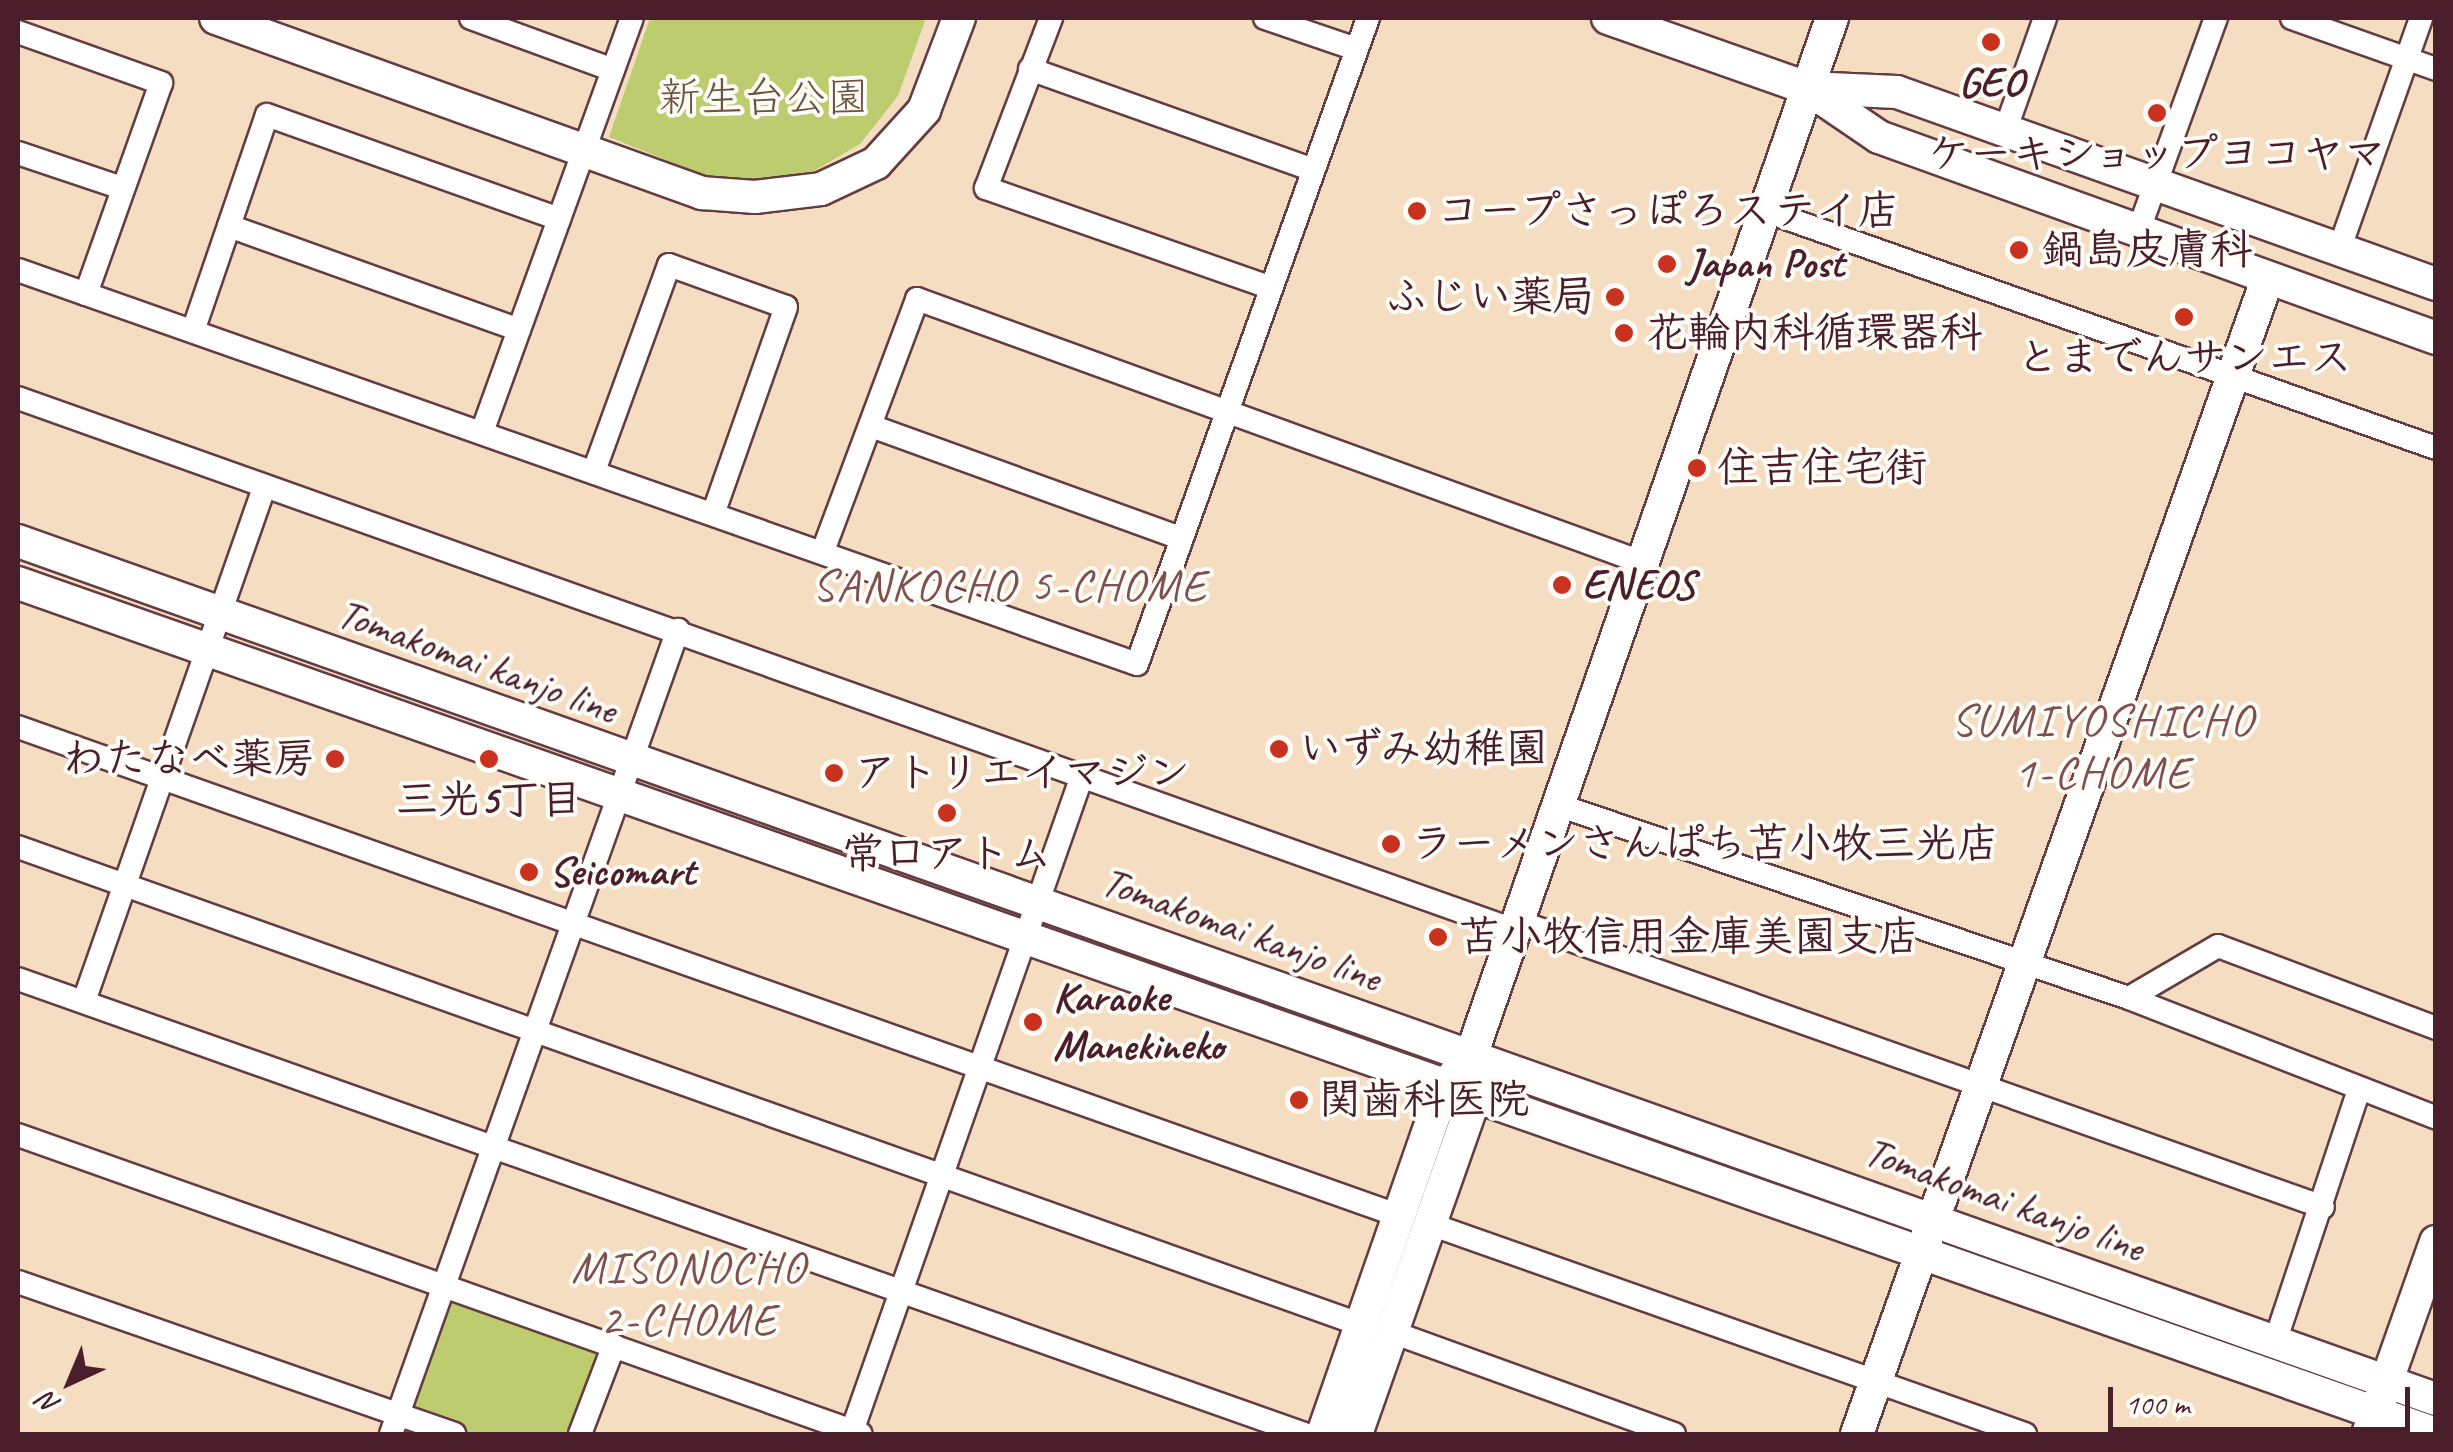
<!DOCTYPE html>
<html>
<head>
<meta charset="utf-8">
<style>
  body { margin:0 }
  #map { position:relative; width:2453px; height:1452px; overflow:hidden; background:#f5ddc2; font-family:Caveat,"Klee One",sans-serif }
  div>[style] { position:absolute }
  .green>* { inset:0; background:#bdcc6e }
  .roads { filter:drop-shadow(2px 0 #643c42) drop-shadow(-2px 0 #643c42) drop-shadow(0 2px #643c42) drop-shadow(0 -2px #643c42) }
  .street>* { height:22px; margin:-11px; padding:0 11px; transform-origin:11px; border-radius:11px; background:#fff }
  .secondary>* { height:32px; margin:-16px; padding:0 16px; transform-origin:16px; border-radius:16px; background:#fff }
  .dots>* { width:28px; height:28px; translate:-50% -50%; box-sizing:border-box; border:5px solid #fdfcf7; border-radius:50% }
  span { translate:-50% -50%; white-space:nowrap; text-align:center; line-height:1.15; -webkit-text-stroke:8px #fdfcf7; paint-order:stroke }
  .poi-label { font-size:42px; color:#4a1f2b; font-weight:700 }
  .left { translate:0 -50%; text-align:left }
  .right { translate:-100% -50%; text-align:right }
  .park-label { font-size:42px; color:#6c533f }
  .street-label { font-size:42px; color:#4a1f2b }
  .neighbourhood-label { font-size:45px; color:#7f504f; letter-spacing:2.5px }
  .frame { position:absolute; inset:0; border:20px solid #4a1f2b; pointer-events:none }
  .north { position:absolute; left:20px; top:1332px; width:100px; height:100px; -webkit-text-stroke:8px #fdfcf7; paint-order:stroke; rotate:224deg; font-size:28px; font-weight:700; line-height:40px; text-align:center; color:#4a1f2b }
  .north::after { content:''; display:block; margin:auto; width:35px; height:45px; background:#4a1f2b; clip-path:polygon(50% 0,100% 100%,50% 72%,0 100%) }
  .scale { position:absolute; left:2108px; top:1387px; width:302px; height:45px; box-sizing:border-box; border:5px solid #4a1f2b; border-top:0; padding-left:12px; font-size:30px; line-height:35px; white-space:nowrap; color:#4a1f2b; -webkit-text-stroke:8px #fdfcf7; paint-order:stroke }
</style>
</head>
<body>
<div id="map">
  <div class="green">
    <div style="clip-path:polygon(650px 18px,926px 18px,898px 96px,860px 144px,814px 171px,759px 182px,708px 177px,609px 137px)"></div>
    <div style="clip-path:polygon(445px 1284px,614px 1345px,580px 1434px,454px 1434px,399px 1415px)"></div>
  </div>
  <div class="roads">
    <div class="street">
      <div style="left:471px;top:18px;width:151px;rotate:20.1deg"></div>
      <div style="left:1051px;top:18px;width:182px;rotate:110.9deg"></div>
      <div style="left:986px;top:188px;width:302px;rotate:19.3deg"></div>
      <div style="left:1265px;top:18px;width:96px;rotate:18.8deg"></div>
      <div style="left:2292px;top:18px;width:153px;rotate:19.5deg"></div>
      <div style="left:18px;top:32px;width:152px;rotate:19.6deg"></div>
      <div style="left:161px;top:83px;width:224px;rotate:109.6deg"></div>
      <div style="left:1030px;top:69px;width:300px;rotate:19.6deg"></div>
      <div style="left:2005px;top:131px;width:120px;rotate:-70.5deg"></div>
      <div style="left:18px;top:153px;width:110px;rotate:18.6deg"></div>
      <div style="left:1766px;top:211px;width:711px;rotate:19.48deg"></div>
      <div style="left:229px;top:226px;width:308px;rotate:19.7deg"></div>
      <div style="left:2138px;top:232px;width:228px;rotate:-70deg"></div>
      <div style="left:2339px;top:250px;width:246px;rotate:-70.5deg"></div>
      <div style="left:18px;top:270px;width:1186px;rotate:19.4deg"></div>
      <div style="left:1137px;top:664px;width:686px;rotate:-70.32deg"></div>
      <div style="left:193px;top:331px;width:228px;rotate:-71.1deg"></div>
      <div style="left:267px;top:115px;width:310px;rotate:19.6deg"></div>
      <div style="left:18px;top:398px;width:1588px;rotate:19.58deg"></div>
      <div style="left:871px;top:426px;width:330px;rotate:19.9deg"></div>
      <div style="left:482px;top:432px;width:440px;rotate:-70.1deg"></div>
      <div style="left:594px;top:471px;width:219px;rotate:-70deg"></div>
      <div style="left:669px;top:265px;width:124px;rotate:19.7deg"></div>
      <div style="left:786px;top:307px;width:217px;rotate:109.4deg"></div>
      <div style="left:823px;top:551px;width:269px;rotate:-69.5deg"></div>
      <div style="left:917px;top:299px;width:773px;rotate:19.96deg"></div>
      <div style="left:18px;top:727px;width:1466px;rotate:19.49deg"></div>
      <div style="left:1558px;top:805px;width:603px;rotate:18.68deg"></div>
      <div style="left:2129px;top:998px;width:330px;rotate:21.3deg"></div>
      <div style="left:18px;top:847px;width:1426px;rotate:19.58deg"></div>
      <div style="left:1517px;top:921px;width:855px;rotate:19.54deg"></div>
      <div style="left:18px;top:979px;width:1364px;rotate:19.48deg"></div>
      <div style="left:2129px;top:998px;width:103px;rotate:-30.3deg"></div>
      <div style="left:2218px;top:946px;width:233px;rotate:20.6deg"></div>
      <div style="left:84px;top:1001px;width:544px;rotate:-70.67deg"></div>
      <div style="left:18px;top:1135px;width:894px;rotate:19.53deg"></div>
      <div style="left:1430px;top:1224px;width:631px;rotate:19.44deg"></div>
      <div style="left:18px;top:1282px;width:462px;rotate:19.2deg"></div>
      <div style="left:1392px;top:1332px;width:300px;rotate:19.9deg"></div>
      <div style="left:2275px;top:1342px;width:266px;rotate:-71.6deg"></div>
      <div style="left:391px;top:1434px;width:854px;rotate:-70.36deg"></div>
      <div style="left:580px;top:1434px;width:95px;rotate:-69.1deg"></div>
      <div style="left:851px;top:1434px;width:697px;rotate:-70.66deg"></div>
    </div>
    <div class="secondary">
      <div style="left:216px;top:18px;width:517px;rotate:19.8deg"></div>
      <div style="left:702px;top:193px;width:53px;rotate:4.3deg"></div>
      <div style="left:755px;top:197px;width:66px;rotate:-6.9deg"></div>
      <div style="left:821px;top:189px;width:61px;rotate:-25.3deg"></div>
      <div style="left:876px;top:163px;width:72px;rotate:-47.8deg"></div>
      <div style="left:924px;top:110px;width:98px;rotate:-69.2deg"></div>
      <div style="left:1608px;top:18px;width:211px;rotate:19.4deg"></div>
      <div style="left:1807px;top:88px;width:87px;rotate:34.2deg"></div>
      <div style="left:1879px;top:137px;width:592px;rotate:19.84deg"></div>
      <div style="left:1807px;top:88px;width:90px;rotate:2.5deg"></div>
      <div style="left:1897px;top:92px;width:572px;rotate:19.61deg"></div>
      <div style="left:18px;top:541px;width:2566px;rotate:19.54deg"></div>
      <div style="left:18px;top:583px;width:2563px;rotate:19.39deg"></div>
      <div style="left:1323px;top:1434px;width:367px;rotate:-70.8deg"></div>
      <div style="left:1444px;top:1087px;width:41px;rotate:-48.9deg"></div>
      <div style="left:1471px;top:1056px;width:1099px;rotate:-70.82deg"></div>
      <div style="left:1356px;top:1434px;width:358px;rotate:-70.6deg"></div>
      <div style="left:1475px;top:1096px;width:21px;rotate:-95deg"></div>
      <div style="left:1857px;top:1434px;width:1225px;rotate:-70.44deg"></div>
      <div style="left:2368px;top:1434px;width:204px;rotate:-70.5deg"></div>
    </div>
  </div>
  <div class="dots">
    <div style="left:1991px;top:42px;background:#c8321e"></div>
    <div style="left:2157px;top:113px;background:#c8321e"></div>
    <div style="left:1417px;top:211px;background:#c8321e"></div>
    <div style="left:2019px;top:250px;background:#c8321e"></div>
    <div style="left:1667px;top:264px;background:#c8321e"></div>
    <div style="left:1615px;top:297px;background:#c8321e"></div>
    <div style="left:2184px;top:317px;background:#c8321e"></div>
    <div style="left:1624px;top:333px;background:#c8321e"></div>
    <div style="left:1697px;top:468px;background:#c8321e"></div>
    <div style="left:1562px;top:585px;background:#c8321e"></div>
    <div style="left:1279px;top:749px;background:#c8321e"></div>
    <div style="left:335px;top:759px;background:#c8321e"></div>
    <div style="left:489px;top:759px;background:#c8321e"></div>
    <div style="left:834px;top:773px;background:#c8321e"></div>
    <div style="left:947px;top:813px;background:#c8321e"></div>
    <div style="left:1391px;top:844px;background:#c8321e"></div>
    <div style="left:529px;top:872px;background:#c8321e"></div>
    <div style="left:1438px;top:937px;background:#c8321e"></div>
    <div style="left:1033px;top:1022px;background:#c8321e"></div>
    <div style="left:1299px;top:1100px;background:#c8321e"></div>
  </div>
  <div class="poi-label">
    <span style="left:1991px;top:83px">GEO</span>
    <span style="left:2157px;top:154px">ケーキショップヨコヤマ</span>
    <span class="left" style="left:1437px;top:211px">コープさっぽろステイ店</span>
    <span class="left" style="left:2042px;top:250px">鍋島皮膚科</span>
    <span class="left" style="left:1687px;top:264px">Japan Post</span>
    <span class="right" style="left:1595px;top:297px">ふじい薬局</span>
    <span class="left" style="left:1646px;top:333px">花輪内科循環器科</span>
    <span style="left:2184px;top:358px">とまでんサンエス</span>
    <span class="left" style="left:1717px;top:468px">住吉住宅街</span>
    <span class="left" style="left:1582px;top:585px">ENEOS</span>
    <span class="left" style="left:1299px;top:749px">いずみ幼稚園</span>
    <span class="right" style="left:315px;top:759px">わたなべ薬房</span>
    <span class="left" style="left:854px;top:773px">アトリエイマジン</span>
    <span style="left:489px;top:800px">三光5丁目</span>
    <span class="left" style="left:1411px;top:844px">ラーメンさんぱち苫小牧三光店</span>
    <span style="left:947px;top:854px">常口アトム</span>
    <span class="left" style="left:549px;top:872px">Seicomart</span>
    <span class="left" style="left:1458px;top:937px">苫小牧信用金庫美園支店</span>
    <span class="left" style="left:1053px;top:1022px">Karaoke<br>Manekineko</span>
    <span class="left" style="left:1319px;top:1100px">関歯科医院</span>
  </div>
  <div class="park-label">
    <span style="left:764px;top:98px">新生台公園</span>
  </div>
  <div class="street-label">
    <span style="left:477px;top:662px;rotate:20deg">Tomakomai kanjo line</span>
    <span style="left:1241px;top:930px;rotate:20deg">Tomakomai kanjo line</span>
    <span style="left:2004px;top:1200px;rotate:20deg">Tomakomai kanjo line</span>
  </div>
  <div class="neighbourhood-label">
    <span style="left:1010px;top:586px">SANKOCHO 5-CHOME</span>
    <span style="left:2103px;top:747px">SUMIYOSHICHO<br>1-CHOME</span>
    <span style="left:689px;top:1294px">MISONOCHO<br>2-CHOME</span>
  </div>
  <div class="frame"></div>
  <div class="north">N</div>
  <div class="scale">100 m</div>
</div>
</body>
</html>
